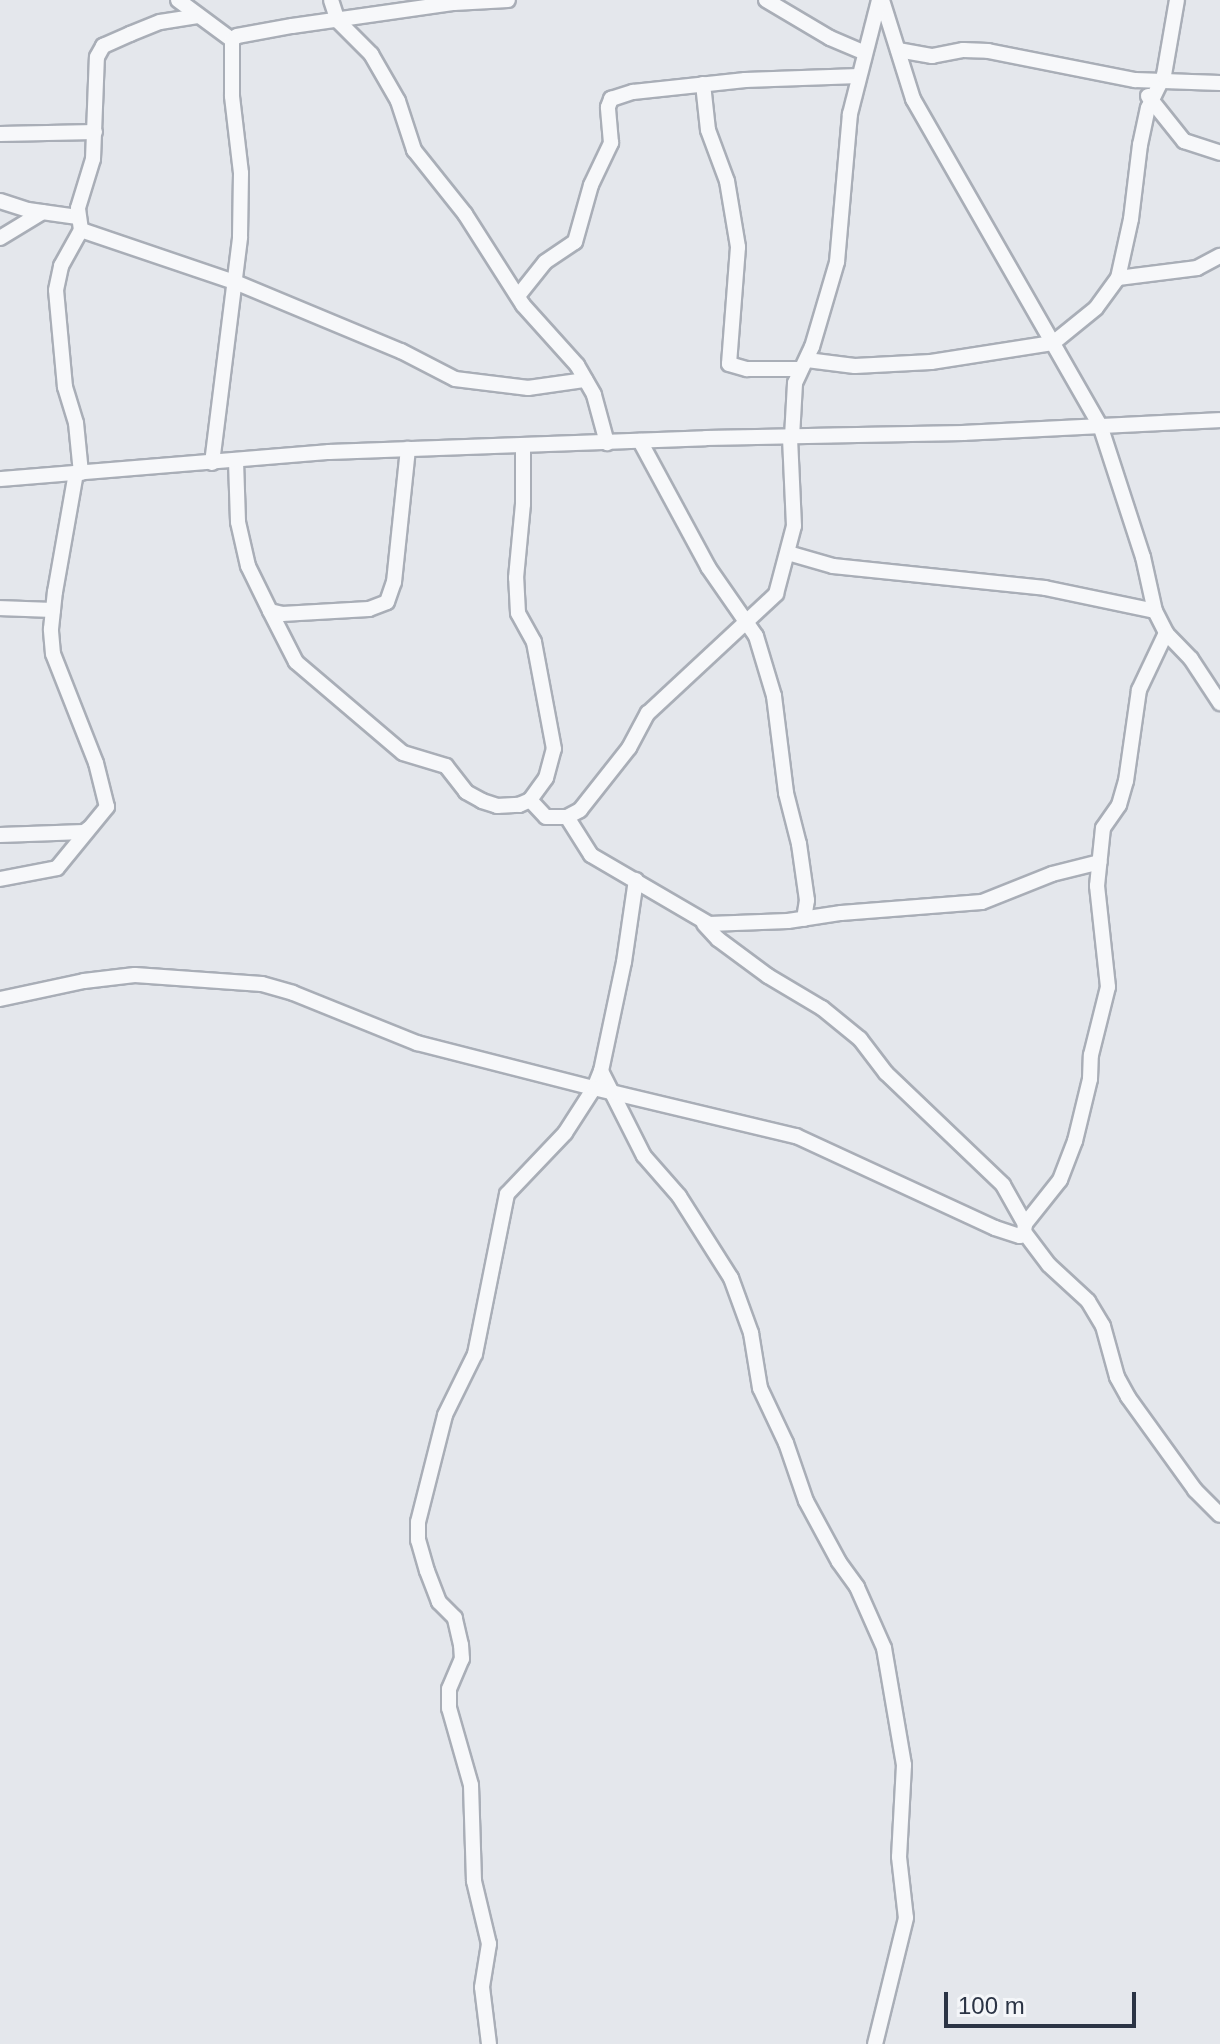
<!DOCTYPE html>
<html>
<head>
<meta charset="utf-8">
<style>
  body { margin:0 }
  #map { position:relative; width:1220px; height:2044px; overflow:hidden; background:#e4e7ec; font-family:Helvetica,sans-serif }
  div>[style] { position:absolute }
  .roads { filter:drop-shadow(2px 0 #a9aeb7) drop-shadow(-2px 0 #a9aeb7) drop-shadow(0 2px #a9aeb7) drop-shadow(0 -2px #a9aeb7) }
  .street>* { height:14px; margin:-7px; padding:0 7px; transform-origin:7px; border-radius:7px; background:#f7f8fa }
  span { translate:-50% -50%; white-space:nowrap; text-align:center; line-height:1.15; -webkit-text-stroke:6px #f4f6f9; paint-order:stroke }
  .scale { position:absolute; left:944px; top:1992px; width:192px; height:36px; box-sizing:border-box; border:4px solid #2b3445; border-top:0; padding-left:10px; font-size:24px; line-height:28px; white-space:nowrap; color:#2b3445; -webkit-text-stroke:6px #f4f6f9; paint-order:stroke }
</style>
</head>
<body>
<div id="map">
  <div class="roads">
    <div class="street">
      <div style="left:178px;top:0;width:67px;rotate:36.5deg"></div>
      <div style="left:331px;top:0;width:22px;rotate:72deg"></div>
      <div style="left:338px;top:21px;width:47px;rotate:45deg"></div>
      <div style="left:371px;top:54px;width:54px;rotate:60.1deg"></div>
      <div style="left:398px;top:101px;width:52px;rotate:71.9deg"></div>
      <div style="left:414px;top:150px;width:82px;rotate:51.4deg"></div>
      <div style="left:465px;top:214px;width:108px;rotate:57.5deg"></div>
      <div style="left:523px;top:305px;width:81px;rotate:48deg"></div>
      <div style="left:577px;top:365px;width:34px;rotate:60deg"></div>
      <div style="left:594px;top:395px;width:50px;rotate:74.8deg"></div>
      <div style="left:766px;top:0;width:74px;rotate:30.7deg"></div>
      <div style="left:830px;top:38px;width:38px;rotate:23deg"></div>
      <div style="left:882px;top:0;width:104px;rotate:72.6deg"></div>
      <div style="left:913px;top:99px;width:376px;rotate:60.2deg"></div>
      <div style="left:1100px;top:425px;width:139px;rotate:72deg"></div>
      <div style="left:1143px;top:557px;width:55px;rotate:77.5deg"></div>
      <div style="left:1155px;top:611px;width:25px;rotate:63deg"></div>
      <div style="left:1166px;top:633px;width:36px;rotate:46deg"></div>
      <div style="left:1191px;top:659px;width:53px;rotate:56.6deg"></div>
      <div style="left:898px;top:50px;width:35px;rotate:10deg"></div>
      <div style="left:932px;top:56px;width:32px;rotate:-11deg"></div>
      <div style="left:963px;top:50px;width:25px;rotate:2deg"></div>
      <div style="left:988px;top:51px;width:150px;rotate:11.2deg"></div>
      <div style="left:1135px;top:80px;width:85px;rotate:2deg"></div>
      <div style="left:703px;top:84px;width:46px;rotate:83.8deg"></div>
      <div style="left:708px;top:130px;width:54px;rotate:69.6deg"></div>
      <div style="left:727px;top:181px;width:67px;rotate:80.5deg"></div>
      <div style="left:738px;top:247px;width:117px;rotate:94.4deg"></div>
      <div style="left:729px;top:364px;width:19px;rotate:16deg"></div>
      <div style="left:747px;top:369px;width:52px"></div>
      <div style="left:1148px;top:96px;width:58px;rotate:51.3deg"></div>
      <div style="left:1184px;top:141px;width:38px;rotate:18deg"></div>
      <div style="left:0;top:134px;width:95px;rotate:-1.2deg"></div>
      <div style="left:0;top:201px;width:29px;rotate:18deg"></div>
      <div style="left:28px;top:210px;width:50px;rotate:8deg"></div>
      <div style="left:81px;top:230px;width:163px;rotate:18.7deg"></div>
      <div style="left:235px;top:282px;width:180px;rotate:22.6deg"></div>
      <div style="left:401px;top:351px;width:61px;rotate:27.4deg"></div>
      <div style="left:455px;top:379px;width:74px;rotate:7deg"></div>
      <div style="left:528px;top:388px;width:58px;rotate:-8deg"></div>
      <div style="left:0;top:238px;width:50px;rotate:-31.2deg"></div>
      <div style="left:1118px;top:278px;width:80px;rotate:-7.2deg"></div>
      <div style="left:1197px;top:268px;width:26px;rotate:-28deg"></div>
      <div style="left:518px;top:296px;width:43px;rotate:-51.5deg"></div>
      <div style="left:545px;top:262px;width:36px;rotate:-34deg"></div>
      <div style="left:575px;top:242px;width:59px;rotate:-74.3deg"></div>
      <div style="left:591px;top:185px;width:47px;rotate:-64.5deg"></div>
      <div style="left:611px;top:143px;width:36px;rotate:-95deg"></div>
      <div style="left:608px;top:107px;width:9px;rotate:-69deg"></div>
      <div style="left:611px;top:99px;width:23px;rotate:-18deg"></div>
      <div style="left:633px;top:92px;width:113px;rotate:-6.1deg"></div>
      <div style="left:745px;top:80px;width:114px;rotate:-2deg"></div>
      <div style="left:807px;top:360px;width:48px;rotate:7.1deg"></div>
      <div style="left:855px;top:366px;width:76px;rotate:-3deg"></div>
      <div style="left:931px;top:362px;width:123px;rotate:-8.9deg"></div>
      <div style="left:1053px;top:343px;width:55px;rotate:-39.1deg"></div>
      <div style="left:1096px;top:308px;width:37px;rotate:-54deg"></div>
      <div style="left:1118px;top:278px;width:60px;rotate:-77.6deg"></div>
      <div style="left:1131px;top:219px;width:75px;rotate:-83.1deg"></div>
      <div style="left:1140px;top:145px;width:38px;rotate:-78deg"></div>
      <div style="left:1148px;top:108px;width:37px;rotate:-64deg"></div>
      <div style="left:1164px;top:75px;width:76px;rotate:-80.2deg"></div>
      <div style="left:792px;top:437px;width:54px;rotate:-86.8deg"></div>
      <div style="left:795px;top:383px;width:40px;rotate:-65deg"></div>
      <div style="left:812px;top:347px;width:89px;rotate:-73.6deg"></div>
      <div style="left:837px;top:262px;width:149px;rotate:-85deg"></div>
      <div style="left:850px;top:114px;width:118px;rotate:-75.7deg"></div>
      <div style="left:640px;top:441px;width:143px;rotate:61.6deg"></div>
      <div style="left:708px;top:567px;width:84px;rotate:55.2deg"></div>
      <div style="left:756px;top:636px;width:63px;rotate:73.3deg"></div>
      <div style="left:774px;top:696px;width:98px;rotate:82.9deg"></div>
      <div style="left:786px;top:793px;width:53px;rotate:75.7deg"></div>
      <div style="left:799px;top:844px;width:57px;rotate:81.9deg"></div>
      <div style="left:807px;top:900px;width:19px;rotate:99deg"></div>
      <div style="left:236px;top:461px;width:61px;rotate:88.1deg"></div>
      <div style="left:238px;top:522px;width:45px;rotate:77.2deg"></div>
      <div style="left:248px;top:566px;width:50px;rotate:63.9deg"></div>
      <div style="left:270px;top:611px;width:12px;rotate:14deg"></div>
      <div style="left:282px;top:614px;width:87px;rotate:-3.3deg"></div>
      <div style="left:369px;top:609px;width:19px;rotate:-21deg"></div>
      <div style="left:387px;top:602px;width:21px;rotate:-71deg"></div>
      <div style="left:394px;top:582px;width:134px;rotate:-84deg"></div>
      <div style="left:212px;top:463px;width:228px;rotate:-82.9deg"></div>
      <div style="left:240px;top:237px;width:64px;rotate:-89.1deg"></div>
      <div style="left:241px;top:173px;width:78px;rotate:-96.7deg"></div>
      <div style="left:232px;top:96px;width:56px;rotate:-90deg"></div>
      <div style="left:232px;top:40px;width:6px;rotate:-39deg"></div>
      <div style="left:237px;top:36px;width:56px;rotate:-10.3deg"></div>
      <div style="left:292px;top:26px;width:164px;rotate:-8.1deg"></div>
      <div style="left:454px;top:3px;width:54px;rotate:-3.2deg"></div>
      <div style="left:81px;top:473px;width:50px;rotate:-95.7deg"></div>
      <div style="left:76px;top:423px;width:38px;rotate:-107deg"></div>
      <div style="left:65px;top:387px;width:97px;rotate:-95.3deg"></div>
      <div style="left:56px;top:290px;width:25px;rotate:-78deg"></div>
      <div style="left:61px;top:266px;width:41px;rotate:-60.9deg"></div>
      <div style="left:81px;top:230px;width:22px;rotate:-98deg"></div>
      <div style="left:78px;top:208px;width:51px;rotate:-73deg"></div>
      <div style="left:93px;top:159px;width:102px;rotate:-87.8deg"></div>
      <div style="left:97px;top:57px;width:13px;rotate:-61deg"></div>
      <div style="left:103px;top:46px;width:30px;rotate:-24deg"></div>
      <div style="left:130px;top:34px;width:32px;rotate:-22deg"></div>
      <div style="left:160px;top:22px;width:38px;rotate:-9deg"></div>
      <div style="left:0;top:479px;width:330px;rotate:-4.7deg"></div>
      <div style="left:329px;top:452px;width:377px;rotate:-2.1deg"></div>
      <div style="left:706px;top:438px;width:258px;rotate:-1.1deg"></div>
      <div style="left:964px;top:433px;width:256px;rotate:-2.9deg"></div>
      <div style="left:788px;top:553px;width:47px;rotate:16.1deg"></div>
      <div style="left:833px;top:566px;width:213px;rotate:5.9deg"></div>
      <div style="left:1045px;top:588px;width:112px;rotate:11.8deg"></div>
      <div style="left:0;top:608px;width:53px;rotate:2.2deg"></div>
      <div style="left:270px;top:611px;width:57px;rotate:63deg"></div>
      <div style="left:296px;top:662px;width:140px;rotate:40.4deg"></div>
      <div style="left:403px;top:753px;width:45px;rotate:16.8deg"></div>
      <div style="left:446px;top:766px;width:33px;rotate:52deg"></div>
      <div style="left:466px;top:792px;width:18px;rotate:29deg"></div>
      <div style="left:482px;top:801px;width:16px;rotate:18deg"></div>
      <div style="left:497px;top:806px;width:22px;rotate:-3deg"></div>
      <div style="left:519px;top:805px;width:12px;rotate:-24deg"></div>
      <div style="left:530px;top:800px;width:27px;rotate:-54deg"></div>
      <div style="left:546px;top:778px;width:30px;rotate:-75deg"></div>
      <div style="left:554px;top:749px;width:109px;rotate:-100.6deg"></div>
      <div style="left:534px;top:642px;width:33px;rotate:-119deg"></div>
      <div style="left:518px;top:613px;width:35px;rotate:-93deg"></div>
      <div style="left:516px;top:578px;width:74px;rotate:-84.6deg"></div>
      <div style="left:523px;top:504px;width:59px;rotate:-90deg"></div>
      <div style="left:530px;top:800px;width:23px;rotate:47deg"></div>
      <div style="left:546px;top:817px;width:21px"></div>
      <div style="left:567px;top:817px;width:15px;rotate:-28deg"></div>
      <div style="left:580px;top:810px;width:79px;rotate:-51.7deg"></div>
      <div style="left:629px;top:748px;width:40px;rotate:-62deg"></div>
      <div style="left:648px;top:713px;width:175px;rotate:-42.9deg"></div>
      <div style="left:776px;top:594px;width:70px;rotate:-75.2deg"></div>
      <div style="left:794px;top:526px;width:89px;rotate:-92.6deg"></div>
      <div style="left:567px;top:817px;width:45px;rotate:57.7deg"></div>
      <div style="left:591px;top:855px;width:137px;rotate:30.3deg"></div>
      <div style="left:709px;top:924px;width:79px;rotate:-2.2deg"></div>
      <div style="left:788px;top:921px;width:54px;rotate:-8.6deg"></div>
      <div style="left:841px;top:913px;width:141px;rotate:-4.5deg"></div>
      <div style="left:982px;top:902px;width:75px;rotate:-21.8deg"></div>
      <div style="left:1052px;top:874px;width:49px;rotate:-14deg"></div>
      <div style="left:0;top:835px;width:84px;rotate:-2deg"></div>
      <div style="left:84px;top:832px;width:5px;rotate:-37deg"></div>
      <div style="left:0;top:879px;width:58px;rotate:-10.9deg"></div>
      <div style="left:57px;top:868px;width:79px;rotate:-50.7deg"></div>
      <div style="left:107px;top:807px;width:45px;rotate:-104deg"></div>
      <div style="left:96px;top:763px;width:117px;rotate:-111.5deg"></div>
      <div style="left:53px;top:654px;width:25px;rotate:-95deg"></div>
      <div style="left:51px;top:629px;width:37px;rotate:-84deg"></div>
      <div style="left:55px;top:592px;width:121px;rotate:-80deg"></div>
      <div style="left:704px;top:924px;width:21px;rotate:47deg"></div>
      <div style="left:718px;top:939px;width:62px;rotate:36.5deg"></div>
      <div style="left:768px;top:976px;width:63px;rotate:30.7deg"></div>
      <div style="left:822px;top:1008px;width:49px;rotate:39.2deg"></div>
      <div style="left:860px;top:1039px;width:43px;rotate:52.6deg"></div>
      <div style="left:886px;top:1073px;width:162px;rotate:43.7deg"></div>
      <div style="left:1003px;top:1185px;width:45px;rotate:60.6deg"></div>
      <div style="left:0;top:999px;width:86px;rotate:-12.1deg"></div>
      <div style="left:84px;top:981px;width:51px;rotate:-6.7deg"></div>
      <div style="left:135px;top:975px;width:127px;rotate:4.1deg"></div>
      <div style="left:262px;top:984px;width:32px;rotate:16deg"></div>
      <div style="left:293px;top:993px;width:134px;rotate:22deg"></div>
      <div style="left:417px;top:1043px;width:183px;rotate:14.3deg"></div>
      <div style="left:594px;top:1088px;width:18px;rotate:-68deg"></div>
      <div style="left:601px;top:1071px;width:111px;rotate:-78.1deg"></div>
      <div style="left:624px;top:962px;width:83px;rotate:-81.7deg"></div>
      <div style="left:601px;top:1071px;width:95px;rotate:63.2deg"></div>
      <div style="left:644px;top:1156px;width:53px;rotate:48.8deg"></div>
      <div style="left:679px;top:1196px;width:97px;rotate:57.6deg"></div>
      <div style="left:731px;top:1278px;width:59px;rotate:70deg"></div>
      <div style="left:751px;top:1333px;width:56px;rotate:80.7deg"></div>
      <div style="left:760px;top:1388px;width:61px;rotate:64.7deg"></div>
      <div style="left:786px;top:1443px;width:61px;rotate:71deg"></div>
      <div style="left:806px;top:1501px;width:69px;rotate:61.6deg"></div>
      <div style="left:839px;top:1562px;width:31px;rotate:54deg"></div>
      <div style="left:857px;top:1587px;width:67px;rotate:66.1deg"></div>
      <div style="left:884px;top:1648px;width:119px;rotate:80.3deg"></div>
      <div style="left:904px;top:1765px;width:92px;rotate:93.1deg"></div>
      <div style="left:899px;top:1857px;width:61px;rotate:83.5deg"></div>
      <div style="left:906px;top:1918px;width:130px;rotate:103.8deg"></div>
      <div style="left:1024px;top:1232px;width:8px;rotate:-83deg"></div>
      <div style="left:1025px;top:1224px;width:56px;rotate:-51.5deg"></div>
      <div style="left:1060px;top:1180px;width:42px;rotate:-69deg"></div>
      <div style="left:1075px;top:1141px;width:64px;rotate:-76.4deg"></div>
      <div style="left:1090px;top:1079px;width:24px;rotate:-88deg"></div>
      <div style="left:1091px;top:1055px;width:70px;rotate:-76deg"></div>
      <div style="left:1108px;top:987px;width:102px;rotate:-96.2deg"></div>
      <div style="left:1097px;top:886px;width:58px;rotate:-84.1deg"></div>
      <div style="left:1103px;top:828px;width:28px;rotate:-55deg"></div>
      <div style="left:1119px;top:805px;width:25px;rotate:-74deg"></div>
      <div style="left:1126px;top:781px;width:92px;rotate:-81.9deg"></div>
      <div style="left:1139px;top:690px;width:63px;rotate:-64.7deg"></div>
      <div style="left:1024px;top:1232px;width:41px;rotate:52.9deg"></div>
      <div style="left:1049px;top:1265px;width:53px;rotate:42.7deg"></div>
      <div style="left:1088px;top:1301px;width:29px;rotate:59deg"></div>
      <div style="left:1103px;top:1326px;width:53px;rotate:74.6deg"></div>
      <div style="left:1117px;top:1377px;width:23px;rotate:61deg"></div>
      <div style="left:1128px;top:1397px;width:115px;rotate:54.2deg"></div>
      <div style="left:1195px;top:1490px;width:35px;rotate:45deg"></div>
      <div style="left:489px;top:2044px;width:57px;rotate:-97deg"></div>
      <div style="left:482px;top:1987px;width:44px;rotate:-80.8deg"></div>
      <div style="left:489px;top:1944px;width:65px;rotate:-103.4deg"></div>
      <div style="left:474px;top:1881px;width:96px;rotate:-91.8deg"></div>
      <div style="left:471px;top:1785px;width:80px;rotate:-105.9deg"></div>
      <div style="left:449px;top:1708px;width:19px;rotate:-90deg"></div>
      <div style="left:449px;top:1689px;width:33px;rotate:-67deg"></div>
      <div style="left:462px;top:1659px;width:14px;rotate:-94deg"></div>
      <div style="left:461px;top:1645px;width:28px;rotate:-103deg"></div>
      <div style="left:455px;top:1618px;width:23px;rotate:-135deg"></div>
      <div style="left:439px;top:1602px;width:33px;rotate:-111deg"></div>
      <div style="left:427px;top:1571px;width:32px;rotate:-106deg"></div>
      <div style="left:418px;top:1540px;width:18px;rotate:-90deg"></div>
      <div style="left:418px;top:1522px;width:110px;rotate:-75.8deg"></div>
      <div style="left:445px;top:1415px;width:68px;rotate:-63.8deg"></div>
      <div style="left:475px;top:1354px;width:163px;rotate:-78.7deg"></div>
      <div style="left:507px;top:1194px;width:84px;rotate:-46.4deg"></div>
      <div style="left:565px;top:1133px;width:54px;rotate:-57.2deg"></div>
      <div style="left:594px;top:1088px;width:208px;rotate:13.4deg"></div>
      <div style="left:796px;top:1136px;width:219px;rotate:24.8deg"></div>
      <div style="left:995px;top:1228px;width:26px;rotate:18deg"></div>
      <div style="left:1020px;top:1236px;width:6px;rotate:-45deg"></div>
    </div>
  </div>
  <div class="scale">100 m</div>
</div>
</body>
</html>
